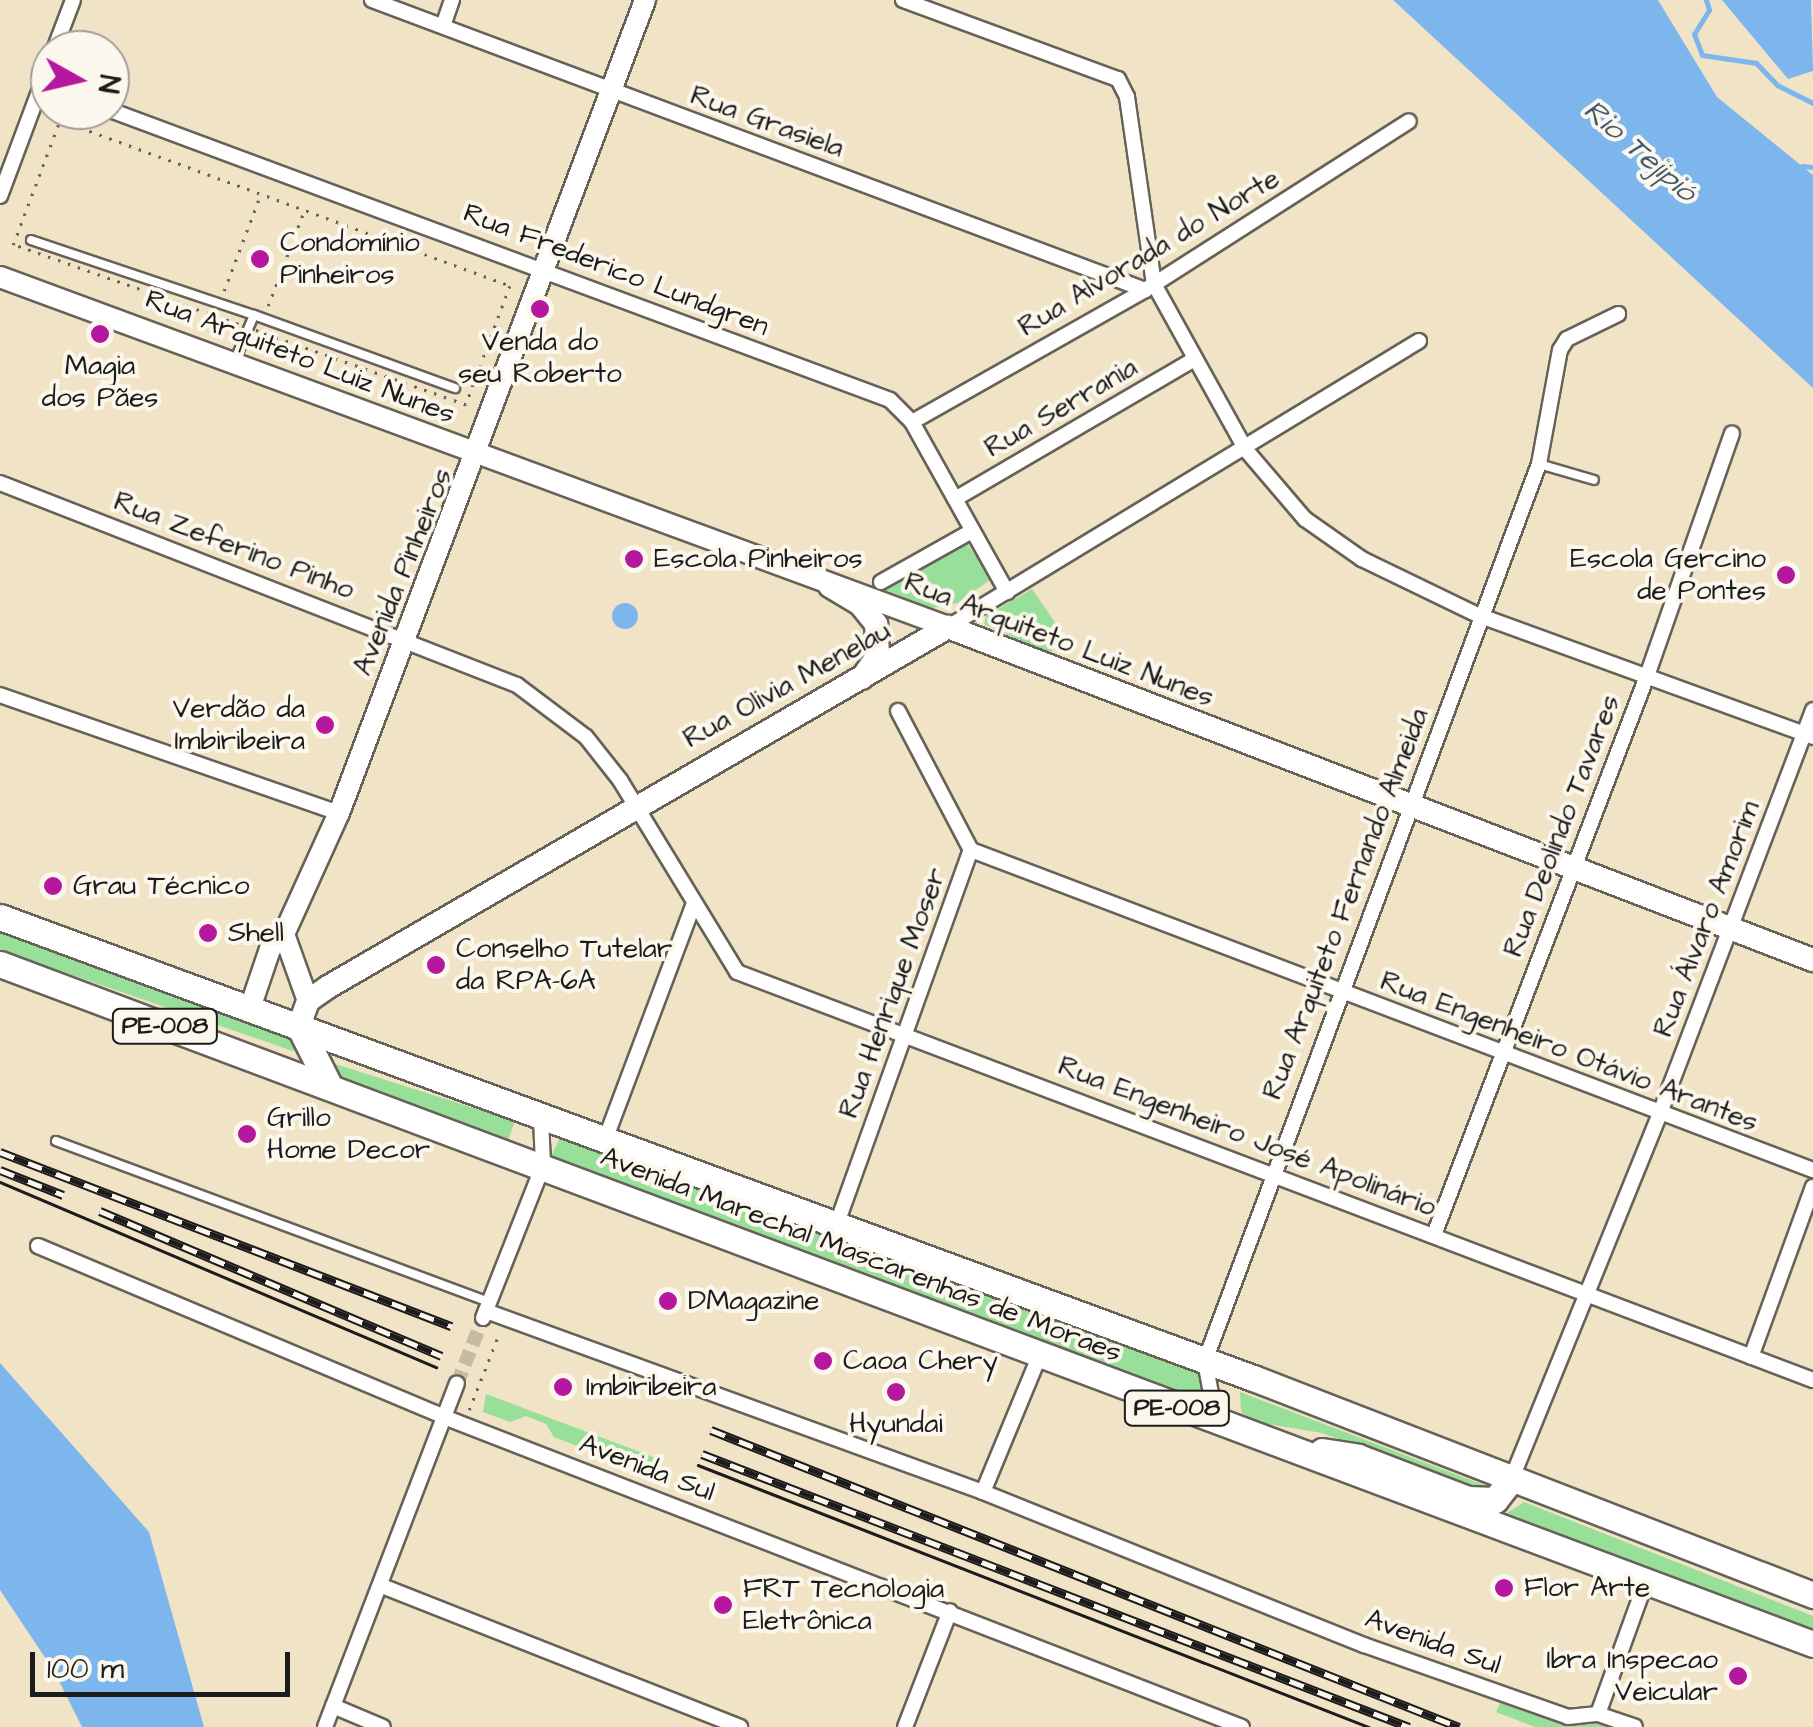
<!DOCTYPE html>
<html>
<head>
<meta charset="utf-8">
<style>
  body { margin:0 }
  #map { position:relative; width:1813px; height:1727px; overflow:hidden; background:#f1e3c6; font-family:"Architects Daughter",sans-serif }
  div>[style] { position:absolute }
  .green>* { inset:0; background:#98df99; transform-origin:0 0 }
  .water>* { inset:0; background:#7cb6ed }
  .round { border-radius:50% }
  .stream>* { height:5px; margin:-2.5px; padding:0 2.5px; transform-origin:2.5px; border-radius:2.5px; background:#7cb6ed }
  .street-tunnel>* { height:14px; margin-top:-7px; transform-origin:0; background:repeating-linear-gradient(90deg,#c6bba4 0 14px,transparent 0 21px) }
  .path>* { height:2.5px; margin-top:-1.25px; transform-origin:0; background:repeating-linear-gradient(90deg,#676258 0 2.5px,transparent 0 10.5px) }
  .roads { filter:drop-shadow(2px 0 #676258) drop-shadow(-2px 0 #676258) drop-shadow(0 2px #676258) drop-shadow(0 -2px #676258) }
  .lane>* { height:8px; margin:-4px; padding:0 4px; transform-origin:4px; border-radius:4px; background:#fff }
  .street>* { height:14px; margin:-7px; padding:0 7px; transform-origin:7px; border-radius:7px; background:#fff }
  .secondary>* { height:20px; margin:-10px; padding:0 10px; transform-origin:10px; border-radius:10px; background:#fff }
  .primary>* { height:22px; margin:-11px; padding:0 11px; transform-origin:11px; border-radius:11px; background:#fff }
  .highway>* { height:25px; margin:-12.5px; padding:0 12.5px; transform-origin:12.5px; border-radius:12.5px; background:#fff }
  .tram>* { height:2.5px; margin:-1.25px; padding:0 1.25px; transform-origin:1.25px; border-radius:1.25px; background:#1c1c1c }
  .rail>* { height:9px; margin-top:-4.5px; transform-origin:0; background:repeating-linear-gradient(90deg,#fbf7ec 0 15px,#1c1c1c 0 30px); box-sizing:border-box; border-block:2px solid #1c1c1c }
  .dots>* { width:28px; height:28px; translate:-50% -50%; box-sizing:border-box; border:5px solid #fbf7ec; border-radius:50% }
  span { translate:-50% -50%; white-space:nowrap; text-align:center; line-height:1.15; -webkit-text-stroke:8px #fbf7ec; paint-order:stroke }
  .shield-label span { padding:2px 8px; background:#fbf7ec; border:2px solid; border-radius:8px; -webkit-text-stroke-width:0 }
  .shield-label { font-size:25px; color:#1c1c1c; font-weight:700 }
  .street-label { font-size:28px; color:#1c1c1c }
  .poi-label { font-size:28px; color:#1c1c1c }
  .left { translate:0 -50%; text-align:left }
  .right { translate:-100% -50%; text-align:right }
  .water-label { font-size:30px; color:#425a70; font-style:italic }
  .north { position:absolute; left:30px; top:30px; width:100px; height:100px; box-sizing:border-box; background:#fbf7ec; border:2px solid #a29f99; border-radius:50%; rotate:98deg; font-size:28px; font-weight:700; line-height:40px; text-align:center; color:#1c1c1c }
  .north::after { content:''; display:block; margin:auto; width:35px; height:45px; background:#b5179e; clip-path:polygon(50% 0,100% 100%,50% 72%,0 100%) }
  .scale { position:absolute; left:30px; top:1652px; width:260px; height:45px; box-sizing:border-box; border:5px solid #1c1c1c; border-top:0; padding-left:12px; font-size:30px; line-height:35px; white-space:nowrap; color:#1c1c1c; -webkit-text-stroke:8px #fbf7ec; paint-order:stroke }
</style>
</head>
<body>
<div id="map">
  <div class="green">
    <div style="clip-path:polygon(967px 543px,991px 579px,958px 603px,932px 608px,885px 590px)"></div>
    <div style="clip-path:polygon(1032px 589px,1068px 641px,1048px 653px,984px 624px,986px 616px)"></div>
    <div style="left:0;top:929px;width:318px;height:20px;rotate:19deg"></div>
    <div style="clip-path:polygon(329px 1062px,515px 1121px,507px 1143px,337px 1081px)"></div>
    <div style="clip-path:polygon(561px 1135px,1202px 1370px,1206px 1407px,549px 1161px)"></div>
    <div style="clip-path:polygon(1240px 1392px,1497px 1490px,1486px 1494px,1322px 1433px,1256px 1422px,1241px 1412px)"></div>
    <div style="clip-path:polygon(486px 1394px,656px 1458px,667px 1481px,554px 1437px,546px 1424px,526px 1416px,510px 1422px,483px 1412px)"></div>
    <div style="clip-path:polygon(1524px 1502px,1813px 1616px,1813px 1634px,1504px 1515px)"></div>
    <div style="clip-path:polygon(1500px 1703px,1572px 1725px,1600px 1721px,1616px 1727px,1535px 1727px,1496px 1712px)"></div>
  </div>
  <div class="water">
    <div style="clip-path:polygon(1393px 0,1658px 0,1717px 97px,1813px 175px,1813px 388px)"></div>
    <div style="clip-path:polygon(1722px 0,1811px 0,1813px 71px,1788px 79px)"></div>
    <div class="round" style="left:612px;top:603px;width:26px;height:26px"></div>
    <div style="clip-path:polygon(0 1363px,149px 1532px,204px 1727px,82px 1727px,54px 1671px,0 1590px)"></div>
  </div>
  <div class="stream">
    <div style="left:1706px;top:0;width:10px;rotate:73deg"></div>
    <div style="left:1709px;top:10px;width:28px;rotate:122deg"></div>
    <div style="left:1694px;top:34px;width:22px;rotate:69deg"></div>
    <div style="left:1702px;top:55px;width:55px;rotate:8.4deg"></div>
    <div style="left:1756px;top:63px;width:30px;rotate:46deg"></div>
    <div style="left:1777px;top:85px;width:40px;rotate:26.6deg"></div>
    <div style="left:1802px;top:166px;width:11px;rotate:5deg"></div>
  </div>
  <div class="street-tunnel">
    <div style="left:457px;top:1384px;width:71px;rotate:-68.5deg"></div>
  </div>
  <div class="path">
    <div style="left:60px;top:120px;width:480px;rotate:20.2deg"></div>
    <div style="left:510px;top:286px;width:127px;rotate:110.3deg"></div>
    <div style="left:466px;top:405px;width:480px;rotate:-160.5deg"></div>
    <div style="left:13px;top:245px;width:134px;rotate:-69.4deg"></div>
    <div style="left:224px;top:291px;width:102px;rotate:-69.2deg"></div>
    <div style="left:268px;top:306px;width:102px;rotate:-69.2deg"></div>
    <div style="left:469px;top:1410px;width:82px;rotate:-68.5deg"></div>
  </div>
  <div class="roads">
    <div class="lane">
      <div style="left:31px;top:240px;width:235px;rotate:18.6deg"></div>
      <div style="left:235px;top:360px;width:49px;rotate:-67.1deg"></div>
      <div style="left:254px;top:315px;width:214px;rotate:20deg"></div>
      <div style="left:1539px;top:464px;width:57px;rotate:16.2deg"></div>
      <div style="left:56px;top:1141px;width:462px;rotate:20.4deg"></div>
    </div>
    <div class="street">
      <div style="left:372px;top:0;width:826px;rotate:20.56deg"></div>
      <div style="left:903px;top:0;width:229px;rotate:20.2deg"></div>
      <div style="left:1118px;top:79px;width:20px;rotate:63deg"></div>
      <div style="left:1127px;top:97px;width:189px;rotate:81.8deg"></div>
      <div style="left:1154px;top:284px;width:190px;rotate:61deg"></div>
      <div style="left:1246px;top:450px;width:91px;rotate:49.5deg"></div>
      <div style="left:1305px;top:519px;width:70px;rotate:35.1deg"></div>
      <div style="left:1362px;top:559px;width:129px;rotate:25.8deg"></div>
      <div style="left:1478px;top:615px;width:357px;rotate:20deg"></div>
      <div style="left:443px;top:26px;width:28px;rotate:-71deg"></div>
      <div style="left:54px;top:50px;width:53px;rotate:-69.2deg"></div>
      <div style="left:110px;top:110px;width:832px;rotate:20.39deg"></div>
      <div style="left:890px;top:400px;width:31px;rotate:45deg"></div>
      <div style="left:912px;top:422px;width:195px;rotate:60.8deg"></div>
      <div style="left:0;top:196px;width:143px;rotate:-69.5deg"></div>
      <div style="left:912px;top:422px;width:268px;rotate:-29.5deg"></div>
      <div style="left:1145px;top:290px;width:313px;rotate:-32.6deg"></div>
      <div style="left:0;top:483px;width:555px;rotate:21.34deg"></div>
      <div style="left:517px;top:685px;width:86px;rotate:37deg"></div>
      <div style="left:586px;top:737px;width:55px;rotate:51.7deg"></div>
      <div style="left:620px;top:780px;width:225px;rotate:58.6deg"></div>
      <div style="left:737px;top:972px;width:1151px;rotate:20.77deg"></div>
      <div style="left:955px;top:499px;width:276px;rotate:-30.3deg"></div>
      <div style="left:881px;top:582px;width:104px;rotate:-29.3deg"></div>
      <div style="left:948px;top:627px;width:551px;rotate:-31.27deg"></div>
      <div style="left:0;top:695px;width:359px;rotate:19.2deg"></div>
      <div style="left:971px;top:850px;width:901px;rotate:20.81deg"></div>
      <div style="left:605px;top:1140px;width:250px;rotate:-69.4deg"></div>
      <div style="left:835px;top:1229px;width:403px;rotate:-70.3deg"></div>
      <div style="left:971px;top:850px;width:157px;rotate:-117.7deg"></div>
      <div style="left:1434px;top:1235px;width:598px;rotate:-69.14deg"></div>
      <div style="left:1647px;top:676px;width:257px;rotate:-70.7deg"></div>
      <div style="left:38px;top:1246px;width:441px;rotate:22.8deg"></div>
      <div style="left:444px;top:1417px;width:856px;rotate:21.23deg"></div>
      <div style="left:486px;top:1311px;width:529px;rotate:20.01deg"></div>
      <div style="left:983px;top:1492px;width:411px;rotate:21.9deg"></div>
      <div style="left:1364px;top:1645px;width:216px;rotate:19.4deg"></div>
      <div style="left:1568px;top:1717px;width:30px;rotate:-6deg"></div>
      <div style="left:1598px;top:1714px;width:39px;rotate:19deg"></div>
      <div style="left:483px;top:1318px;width:163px;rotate:-68.5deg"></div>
      <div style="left:543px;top:1166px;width:50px;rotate:-92.3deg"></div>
      <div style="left:1751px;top:1357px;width:181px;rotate:-70deg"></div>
      <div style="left:1216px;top:1421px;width:61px;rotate:-100.4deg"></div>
      <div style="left:1205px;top:1361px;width:957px;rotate:-69.58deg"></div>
      <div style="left:1539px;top:464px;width:116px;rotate:-79.6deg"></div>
      <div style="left:1560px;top:350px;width:13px;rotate:-58deg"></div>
      <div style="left:1567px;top:339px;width:57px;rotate:-26.1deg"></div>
      <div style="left:1512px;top:1478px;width:394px;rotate:-67.9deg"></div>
      <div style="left:1660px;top:1113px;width:431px;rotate:-69.2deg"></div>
      <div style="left:983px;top:1492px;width:146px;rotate:-67.5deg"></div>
      <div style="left:382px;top:1586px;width:385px;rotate:21.5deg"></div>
      <div style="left:333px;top:1706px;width:54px;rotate:22.8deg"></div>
      <div style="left:1598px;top:1714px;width:138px;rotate:-70.1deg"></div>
      <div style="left:325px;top:1727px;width:368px;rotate:-69deg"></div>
      <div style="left:905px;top:1727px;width:124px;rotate:-68.8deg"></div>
    </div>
    <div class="secondary">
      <div style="left:0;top:277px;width:1011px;rotate:20.26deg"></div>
      <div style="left:284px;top:934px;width:71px;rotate:70.3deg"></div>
      <div style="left:249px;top:1011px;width:65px;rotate:-71.3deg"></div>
      <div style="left:270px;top:949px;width:21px;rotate:-47deg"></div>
      <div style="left:284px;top:934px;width:133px;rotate:-65.6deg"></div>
      <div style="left:339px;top:813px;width:869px;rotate:-69.37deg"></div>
    </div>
    <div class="primary">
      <div style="left:830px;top:586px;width:35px;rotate:31deg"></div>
      <div style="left:860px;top:604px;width:26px;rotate:51deg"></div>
      <div style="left:876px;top:624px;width:31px;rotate:86deg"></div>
      <div style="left:878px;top:655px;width:28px;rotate:125deg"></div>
      <div style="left:299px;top:1026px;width:27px;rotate:-70deg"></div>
      <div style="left:308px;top:1001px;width:24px;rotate:-35deg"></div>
      <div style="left:328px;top:987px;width:717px;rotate:-30.14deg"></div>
      <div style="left:948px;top:627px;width:927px;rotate:21.06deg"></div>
    </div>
    <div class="highway">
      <div style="left:0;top:917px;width:1335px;rotate:20.2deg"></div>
      <div style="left:1253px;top:1378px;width:601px;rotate:21.18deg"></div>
      <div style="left:0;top:964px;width:1936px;rotate:20.56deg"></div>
      <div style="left:299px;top:1026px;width:68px;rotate:63.1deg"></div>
      <div style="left:1322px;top:1451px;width:36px;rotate:9deg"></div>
      <div style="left:1358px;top:1457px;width:118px;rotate:20.9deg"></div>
      <div style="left:1468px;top:1499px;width:27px;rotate:2deg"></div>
      <div style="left:1495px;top:1500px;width:28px;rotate:-52deg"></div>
    </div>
  </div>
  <div class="tram">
    <div style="left:0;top:1182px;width:474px;rotate:23deg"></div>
    <div style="left:698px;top:1465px;width:720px;rotate:21.33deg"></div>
  </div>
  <div class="rail">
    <div style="left:0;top:1152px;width:484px;rotate:21.1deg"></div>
    <div style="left:0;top:1170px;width:68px;rotate:21.6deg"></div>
    <div style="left:100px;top:1211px;width:371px;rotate:23deg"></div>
    <div style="left:711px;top:1430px;width:805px;rotate:21.66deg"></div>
    <div style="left:702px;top:1454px;width:758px;rotate:21.11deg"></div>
  </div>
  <div class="dots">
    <div style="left:260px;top:259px;background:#b5179e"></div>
    <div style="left:540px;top:309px;background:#b5179e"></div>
    <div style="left:100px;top:334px;background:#b5179e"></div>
    <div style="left:634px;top:559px;background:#b5179e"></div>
    <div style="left:1786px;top:575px;background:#b5179e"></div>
    <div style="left:325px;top:725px;background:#b5179e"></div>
    <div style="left:53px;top:886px;background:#b5179e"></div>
    <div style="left:208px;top:933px;background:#b5179e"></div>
    <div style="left:436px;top:965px;background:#b5179e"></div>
    <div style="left:247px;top:1134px;background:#b5179e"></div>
    <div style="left:668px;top:1301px;background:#b5179e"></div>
    <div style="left:823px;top:1361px;background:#b5179e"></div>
    <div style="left:563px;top:1387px;background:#b5179e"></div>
    <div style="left:896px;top:1392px;background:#b5179e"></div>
    <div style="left:1504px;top:1588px;background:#b5179e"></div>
    <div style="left:723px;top:1605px;background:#b5179e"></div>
    <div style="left:1738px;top:1676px;background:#b5179e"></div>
  </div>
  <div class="shield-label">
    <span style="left:165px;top:1026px">PE-008</span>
    <span style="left:1177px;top:1408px">PE-008</span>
  </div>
  <div class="street-label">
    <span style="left:767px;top:122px;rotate:20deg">Rua Grasiela</span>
    <span style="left:1149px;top:253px;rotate:-31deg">Rua Alvorada do Norte</span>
    <span style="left:616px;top:270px;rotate:21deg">Rua Frederico Lundgren</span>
    <span style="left:300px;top:357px;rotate:21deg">Rua Arquiteto Luiz Nunes</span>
    <span style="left:1061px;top:408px;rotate:-30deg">Rua Serrania</span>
    <span style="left:234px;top:546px;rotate:21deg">Rua Zeferino Pinho</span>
    <span style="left:403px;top:572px;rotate:-68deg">Avenida Pinheiros</span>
    <span style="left:1059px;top:640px;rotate:21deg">Rua Arquiteto Luiz Nunes</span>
    <span style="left:787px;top:685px;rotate:-29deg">Rua Olivia Menelau</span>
    <span style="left:1562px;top:826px;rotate:-69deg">Rua Deolindo Tavares</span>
    <span style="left:1346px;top:904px;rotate:-69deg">Rua Arquiteto Fernando Almeida</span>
    <span style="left:1707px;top:919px;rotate:-69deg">Rua Álvaro Amorim</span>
    <span style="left:893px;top:993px;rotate:-70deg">Rua Henrique Moser</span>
    <span style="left:1569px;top:1052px;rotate:21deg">Rua Engenheiro Otávio Arantes</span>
    <span style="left:1247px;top:1137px;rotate:21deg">Rua Engenheiro José Apolinário</span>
    <span style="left:861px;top:1255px;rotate:21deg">Avenida Marechal Mascarenhas de Moraes</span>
    <span style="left:647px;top:1468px;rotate:21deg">Avenida Sul</span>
    <span style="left:1433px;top:1642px;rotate:20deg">Avenida Sul</span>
  </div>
  <div class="poi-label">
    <span class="left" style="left:280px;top:259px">Condomínio<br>Pinheiros</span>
    <span style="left:540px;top:358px">Venda do<br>seu Roberto</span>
    <span style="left:100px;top:382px">Magia<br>dos Pães</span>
    <span class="left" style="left:654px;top:559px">Escola Pinheiros</span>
    <span class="right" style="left:1766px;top:575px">Escola Gercino<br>de Pontes</span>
    <span class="right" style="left:305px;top:725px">Verdão da<br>Imbiribeira</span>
    <span class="left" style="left:73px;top:886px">Grau Técnico</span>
    <span class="left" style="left:228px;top:933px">Shell</span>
    <span class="left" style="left:456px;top:965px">Conselho Tutelar<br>da RPA-6A</span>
    <span class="left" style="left:267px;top:1134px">Grillo<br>Home Decor</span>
    <span class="left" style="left:688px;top:1301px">DMagazine</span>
    <span class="left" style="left:843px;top:1361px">Caoa Chery</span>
    <span class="left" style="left:586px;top:1387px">Imbiribeira</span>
    <span style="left:896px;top:1424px">Hyundai</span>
    <span class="left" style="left:1524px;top:1588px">Flor Arte</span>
    <span class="left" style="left:743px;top:1605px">FRT Tecnologia<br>Eletrônica</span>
    <span class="right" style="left:1718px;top:1676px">Ibra Inspecao<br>Veicular</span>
  </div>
  <div class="water-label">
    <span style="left:1640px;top:151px;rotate:41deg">Rio Tejipió</span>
  </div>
  <div class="north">N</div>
  <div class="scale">100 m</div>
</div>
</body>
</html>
